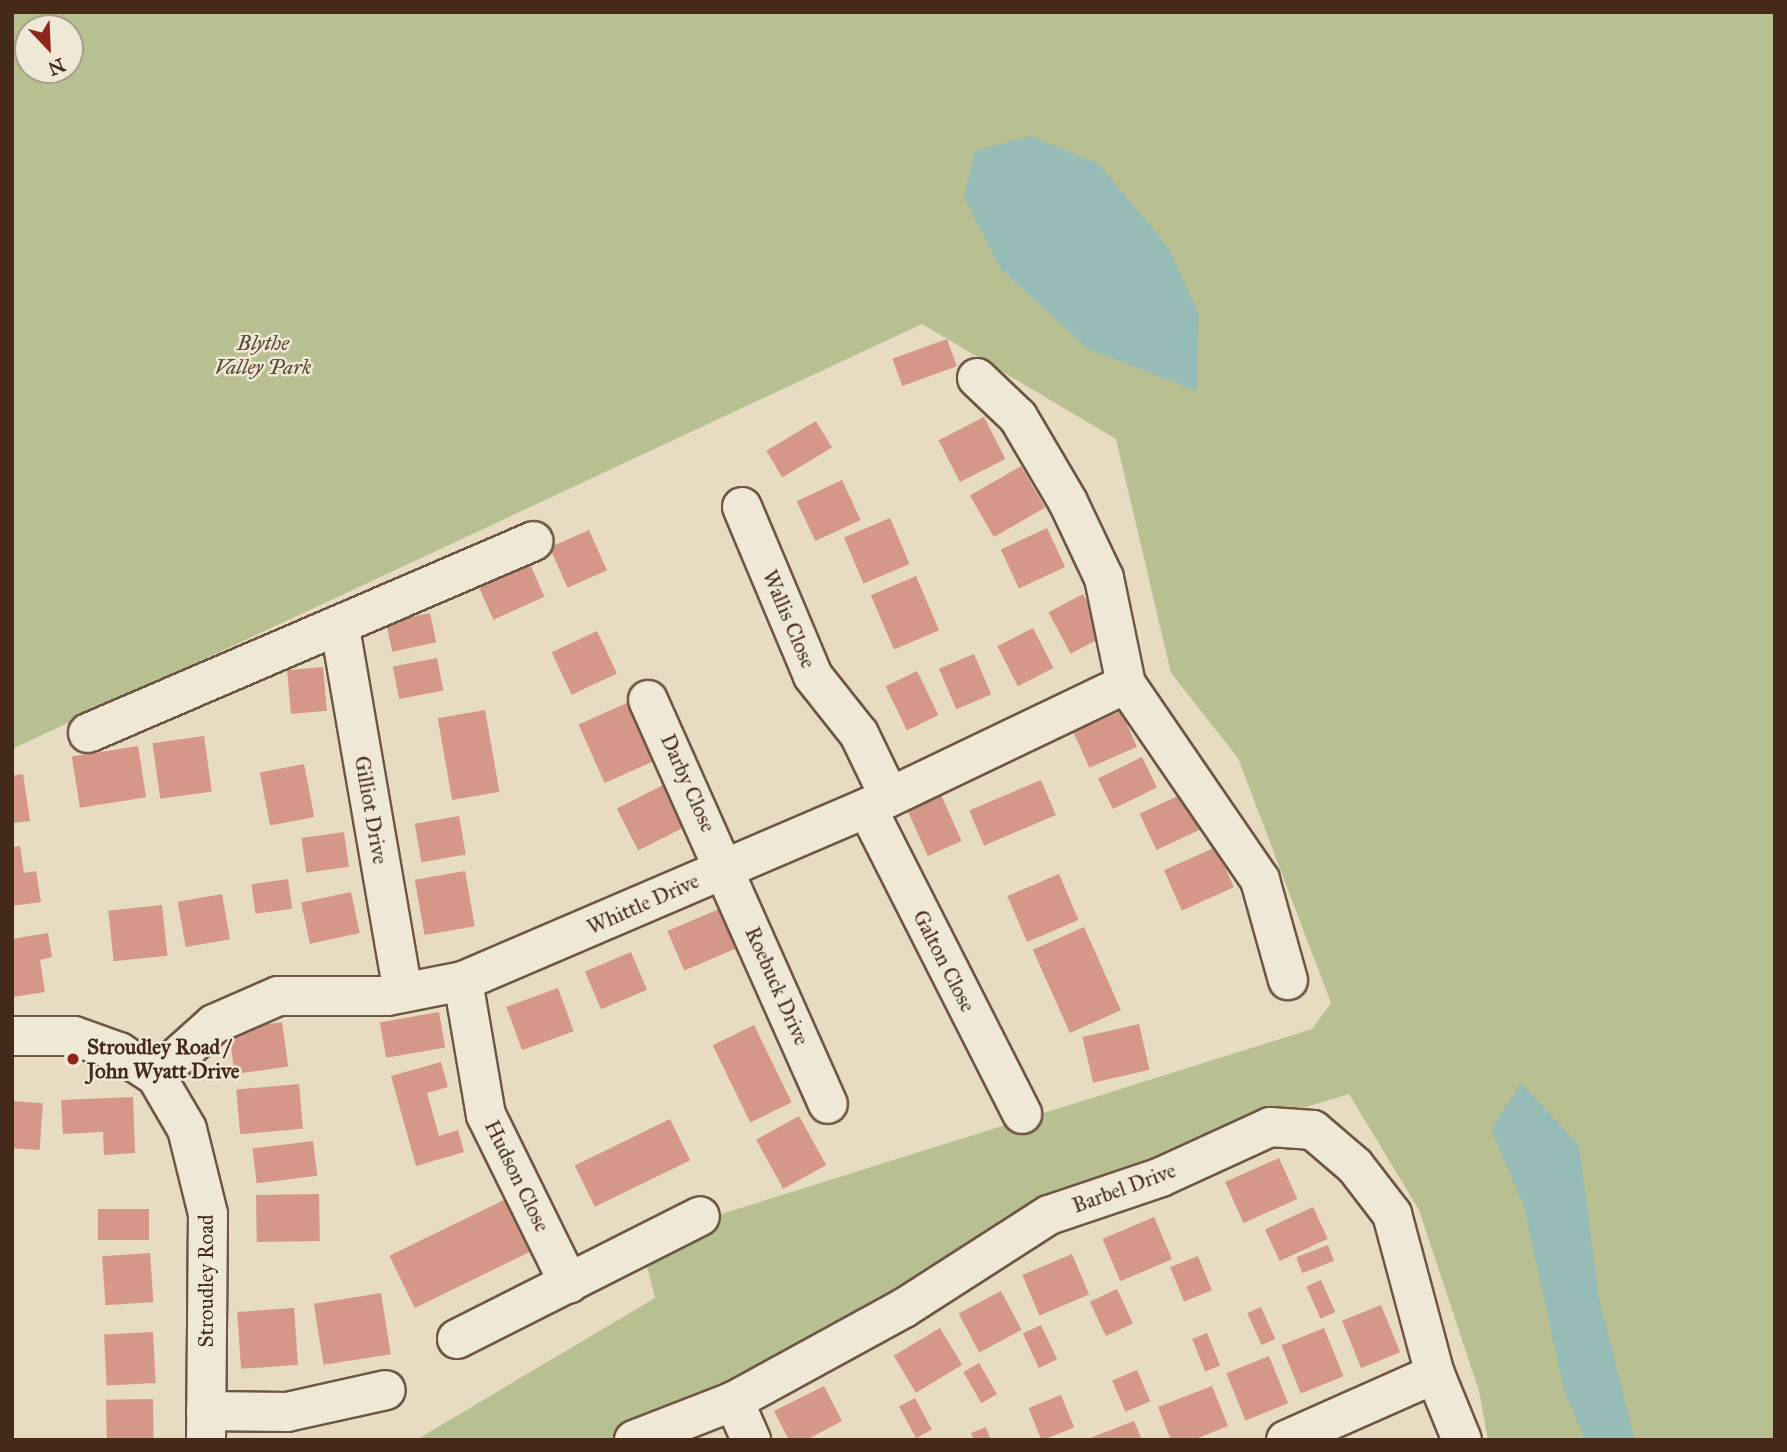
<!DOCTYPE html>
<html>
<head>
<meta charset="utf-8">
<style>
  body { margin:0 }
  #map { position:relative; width:1787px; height:1452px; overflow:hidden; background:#e7dbc2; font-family:"IM FELL Great Primer",serif }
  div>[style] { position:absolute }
  .green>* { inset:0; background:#b8c092 }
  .water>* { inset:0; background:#97bbb6 }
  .building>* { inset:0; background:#d59788; transform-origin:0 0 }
  .roads { filter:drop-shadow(2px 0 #6e5644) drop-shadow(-2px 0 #6e5644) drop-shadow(0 2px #6e5644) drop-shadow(0 -2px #6e5644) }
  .minor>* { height:38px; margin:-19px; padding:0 19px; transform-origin:19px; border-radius:19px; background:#efe8d7 }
  .dots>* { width:19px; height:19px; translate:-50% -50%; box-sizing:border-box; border:4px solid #efe8d7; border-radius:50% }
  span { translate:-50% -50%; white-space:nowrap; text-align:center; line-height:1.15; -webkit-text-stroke:5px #efe8d7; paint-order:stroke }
  .park-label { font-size:21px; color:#5c4832; font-style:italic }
  .street-label { font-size:21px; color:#452a1a }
  .poi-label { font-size:21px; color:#452a1a; font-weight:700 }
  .left { translate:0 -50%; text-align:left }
  .frame { position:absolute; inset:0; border:14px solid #452a1a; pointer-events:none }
  .north { position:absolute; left:14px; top:14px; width:70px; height:70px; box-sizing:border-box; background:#efe8d7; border:2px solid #ab9c8b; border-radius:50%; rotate:157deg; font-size:19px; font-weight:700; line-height:28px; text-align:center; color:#452a1a }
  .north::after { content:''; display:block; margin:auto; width:24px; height:32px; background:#8f2418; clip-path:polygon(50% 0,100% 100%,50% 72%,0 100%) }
</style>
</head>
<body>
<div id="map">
  <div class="green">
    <div style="clip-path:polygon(evenodd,12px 12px,1775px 12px,1775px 1440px,1488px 1440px,1479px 1391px,1419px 1210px,1349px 1094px,1246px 1125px,623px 1440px,416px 1440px,655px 1298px,644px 1255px,683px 1226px,1312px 1029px,1331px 1003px,1238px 758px,1171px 673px,1116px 439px,922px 324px,12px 749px,12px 12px,28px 28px,70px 28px,70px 70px,28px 70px,28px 28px)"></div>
  </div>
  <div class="water">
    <div style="clip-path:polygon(1030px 136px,1099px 164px,1168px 247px,1199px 314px,1197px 391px,1088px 349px,1001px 269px,964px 196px,975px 151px)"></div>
    <div style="clip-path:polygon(1521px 1083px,1579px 1145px,1599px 1298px,1635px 1440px,1585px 1440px,1563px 1387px,1524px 1206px,1491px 1129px)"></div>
  </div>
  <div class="building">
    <div style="left:947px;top:339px;width:29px;height:58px;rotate:70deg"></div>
    <div style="left:984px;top:417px;width:47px;height:51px;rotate:63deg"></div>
    <div style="left:816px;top:421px;width:31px;height:58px;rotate:59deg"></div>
    <div style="left:1021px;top:466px;width:48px;height:59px;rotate:60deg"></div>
    <div style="left:842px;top:480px;width:44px;height:50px;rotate:65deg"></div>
    <div style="left:890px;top:518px;width:50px;height:50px;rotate:67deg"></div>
    <div style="left:1047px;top:528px;width:43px;height:51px;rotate:65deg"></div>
    <div style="left:589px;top:530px;width:44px;height:43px;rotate:66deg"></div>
    <div style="left:525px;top:553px;width:48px;height:56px;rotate:66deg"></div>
    <div style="left:916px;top:576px;width:59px;height:49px;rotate:67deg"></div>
    <div style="left:1083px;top:594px;width:47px;height:39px;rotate:62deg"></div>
    <div style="left:430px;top:613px;width:30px;height:45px;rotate:78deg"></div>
    <div style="left:1033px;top:628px;width:45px;height:40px;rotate:63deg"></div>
    <div style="left:597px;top:631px;width:47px;height:50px;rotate:65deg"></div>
    <div style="left:974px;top:654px;width:44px;height:38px;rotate:67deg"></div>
    <div style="left:437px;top:658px;width:33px;height:45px;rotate:79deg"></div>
    <div style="left:323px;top:667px;width:44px;height:36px;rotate:85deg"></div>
    <div style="left:917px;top:671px;width:49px;height:35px;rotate:64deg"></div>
    <div style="left:627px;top:703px;width:64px;height:53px;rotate:66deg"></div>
    <div style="left:485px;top:710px;width:83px;height:48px;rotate:80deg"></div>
    <div style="left:1121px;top:711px;width:39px;height:52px;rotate:66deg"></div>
    <div style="left:204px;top:736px;width:56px;height:52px;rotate:82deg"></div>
    <div style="left:138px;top:746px;width:52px;height:67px;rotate:81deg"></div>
    <div style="left:1142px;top:757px;width:34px;height:49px;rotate:64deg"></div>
    <div style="left:304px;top:764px;width:54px;height:45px;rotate:79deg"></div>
    <div style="clip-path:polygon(23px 774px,30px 821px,12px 823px,12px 776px)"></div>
    <div style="left:673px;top:780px;width:47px;height:63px;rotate:63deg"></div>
    <div style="left:1041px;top:780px;width:38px;height:78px;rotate:67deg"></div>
    <div style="left:938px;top:788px;width:58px;height:37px;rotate:66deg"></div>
    <div style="left:1184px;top:793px;width:40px;height:49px;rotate:65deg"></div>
    <div style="left:459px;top:816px;width:39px;height:45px;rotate:80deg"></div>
    <div style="left:344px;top:832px;width:35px;height:43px;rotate:82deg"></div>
    <div style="clip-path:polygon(20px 846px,24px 873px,36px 871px,41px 902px,12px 906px,12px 847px)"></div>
    <div style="left:1216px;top:847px;width:44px;height:57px;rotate:66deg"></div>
    <div style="left:465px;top:871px;width:56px;height:51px;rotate:80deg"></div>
    <div style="left:1059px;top:874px;width:50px;height:56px;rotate:67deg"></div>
    <div style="left:288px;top:879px;width:30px;height:37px;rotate:82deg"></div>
    <div style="left:351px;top:892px;width:42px;height:51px;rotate:78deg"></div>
    <div style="left:222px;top:894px;width:46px;height:45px;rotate:80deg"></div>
    <div style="left:162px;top:905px;width:51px;height:54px;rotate:84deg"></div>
    <div style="left:719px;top:909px;width:43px;height:56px;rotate:67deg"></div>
    <div style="left:1084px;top:927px;width:91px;height:56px;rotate:66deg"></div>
    <div style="clip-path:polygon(48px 933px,52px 957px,40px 960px,45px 992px,12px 997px,12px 939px)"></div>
    <div style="left:631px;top:952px;width:41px;height:50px;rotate:67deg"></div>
    <div style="left:558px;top:988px;width:46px;height:55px;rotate:70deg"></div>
    <div style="left:439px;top:1012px;width:36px;height:60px;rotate:80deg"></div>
    <div style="left:282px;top:1022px;width:45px;height:54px;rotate:82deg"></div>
    <div style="left:1139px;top:1024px;width:47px;height:58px;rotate:77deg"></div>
    <div style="left:754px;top:1025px;width:86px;height:46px;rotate:64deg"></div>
    <div style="clip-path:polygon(441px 1062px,448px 1087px,427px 1093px,439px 1136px,458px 1130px,464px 1152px,416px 1166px,391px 1076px)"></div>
    <div style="left:299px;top:1084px;width:45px;height:63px;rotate:85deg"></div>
    <div style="clip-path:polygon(133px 1097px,135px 1153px,104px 1155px,103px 1132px,63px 1134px,61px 1100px)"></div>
    <div style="left:12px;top:1101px;width:31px;height:47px;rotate:4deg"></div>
    <div style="left:799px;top:1116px;width:56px;height:49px;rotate:61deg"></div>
    <div style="left:670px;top:1119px;width:46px;height:106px;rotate:64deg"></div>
    <div style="left:313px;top:1141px;width:35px;height:61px;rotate:83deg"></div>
    <div style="left:1279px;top:1158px;width:45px;height:59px;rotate:66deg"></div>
    <div style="left:319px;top:1194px;width:47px;height:63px;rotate:89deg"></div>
    <div style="left:508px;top:1198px;width:58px;height:132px;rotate:64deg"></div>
    <div style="left:1313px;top:1207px;width:35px;height:53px;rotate:65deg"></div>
    <div style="left:149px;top:1209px;width:31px;height:51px;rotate:90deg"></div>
    <div style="left:1154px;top:1217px;width:46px;height:56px;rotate:67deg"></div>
    <div style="left:1328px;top:1245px;width:17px;height:34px;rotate:69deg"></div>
    <div style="left:150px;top:1253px;width:49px;height:48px;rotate:86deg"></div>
    <div style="left:1072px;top:1254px;width:44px;height:54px;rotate:67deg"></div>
    <div style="left:1198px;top:1256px;width:37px;height:30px;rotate:68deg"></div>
    <div style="left:1321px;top:1280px;width:35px;height:16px;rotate:66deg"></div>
    <div style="left:1117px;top:1289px;width:38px;height:30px;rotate:65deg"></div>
    <div style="left:1001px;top:1291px;width:44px;height:48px;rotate:62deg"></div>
    <div style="left:381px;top:1293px;width:62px;height:68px;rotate:81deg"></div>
    <div style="left:1381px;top:1305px;width:51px;height:42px;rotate:68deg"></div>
    <div style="left:1261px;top:1307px;width:35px;height:15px;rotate:66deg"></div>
    <div style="left:294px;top:1308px;width:57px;height:57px;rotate:86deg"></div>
    <div style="left:1041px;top:1325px;width:38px;height:20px;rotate:65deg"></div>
    <div style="left:940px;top:1328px;width:43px;height:54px;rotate:59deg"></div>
    <div style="left:1324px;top:1328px;width:52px;height:46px;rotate:68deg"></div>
    <div style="left:153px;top:1332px;width:51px;height:49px;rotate:87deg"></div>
    <div style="left:1207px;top:1333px;width:35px;height:16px;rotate:68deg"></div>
    <div style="left:1269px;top:1356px;width:51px;height:46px;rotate:68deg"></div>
    <div style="left:979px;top:1363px;width:36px;height:18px;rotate:60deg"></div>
    <div style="left:1137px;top:1370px;width:34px;height:27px;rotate:67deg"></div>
    <div style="clip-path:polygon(824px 1386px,842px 1421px,806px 1440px,789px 1440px,774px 1411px)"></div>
    <div style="clip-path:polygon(1212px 1386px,1228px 1426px,1193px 1440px,1171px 1440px,1158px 1407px)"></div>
    <div style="left:1061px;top:1395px;width:35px;height:35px;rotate:68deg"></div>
    <div style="left:915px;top:1398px;width:36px;height:18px;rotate:62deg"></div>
    <div style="left:153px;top:1399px;width:41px;height:47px;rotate:89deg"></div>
    <div style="clip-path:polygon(1134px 1421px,1142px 1440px,1085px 1440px)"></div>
    <div style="clip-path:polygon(986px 1427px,991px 1440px,974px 1440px,971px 1433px)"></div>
  </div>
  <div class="roads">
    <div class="minor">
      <div style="left:977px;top:378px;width:57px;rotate:43.6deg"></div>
      <div style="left:1018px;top:417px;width:99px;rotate:59.5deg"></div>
      <div style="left:1068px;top:502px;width:84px;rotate:64.7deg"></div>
      <div style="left:1104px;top:578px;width:108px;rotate:78.3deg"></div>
      <div style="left:1126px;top:684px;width:237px;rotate:55.6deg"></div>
      <div style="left:1260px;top:880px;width:104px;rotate:74.4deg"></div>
      <div style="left:742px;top:507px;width:183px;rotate:67.2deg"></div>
      <div style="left:813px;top:676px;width:74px;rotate:51.6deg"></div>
      <div style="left:859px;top:734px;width:69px;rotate:64.2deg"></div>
      <div style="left:340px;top:628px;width:370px;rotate:80.2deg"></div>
      <div style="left:648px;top:700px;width:442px;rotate:66deg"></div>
      <div style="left:88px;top:733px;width:485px;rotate:-23.3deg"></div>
      <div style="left:867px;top:808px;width:343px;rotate:63.1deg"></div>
      <div style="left:463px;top:981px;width:136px;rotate:80.3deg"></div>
      <div style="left:486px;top:1115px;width:188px;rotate:63.8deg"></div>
      <div style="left:12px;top:1036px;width:62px"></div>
      <div style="left:74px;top:1036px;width:48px;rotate:19.6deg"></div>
      <div style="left:119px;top:1052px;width:44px;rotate:33deg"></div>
      <div style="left:156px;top:1076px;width:61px;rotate:59.7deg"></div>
      <div style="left:187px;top:1129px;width:88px;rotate:76.1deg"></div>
      <div style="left:208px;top:1214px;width:226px;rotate:90.5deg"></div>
      <div style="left:156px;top:1076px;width:78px;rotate:-41.9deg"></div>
      <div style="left:214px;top:1024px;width:70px;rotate:-23.6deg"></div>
      <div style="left:278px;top:996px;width:109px"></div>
      <div style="left:387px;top:996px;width:77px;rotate:-11.2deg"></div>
      <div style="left:463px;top:981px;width:439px;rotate:-23.2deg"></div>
      <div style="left:867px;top:808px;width:287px;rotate:-25.6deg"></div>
      <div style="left:457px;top:1339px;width:272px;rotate:-26.8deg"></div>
      <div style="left:734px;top:1401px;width:43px;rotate:66.4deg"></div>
      <div style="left:206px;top:1411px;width:81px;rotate:0.7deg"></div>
      <div style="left:287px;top:1412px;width:101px;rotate:-12.5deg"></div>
      <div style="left:634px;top:1440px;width:107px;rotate:-21.3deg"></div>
      <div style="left:734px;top:1401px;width:194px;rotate:-28.7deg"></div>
      <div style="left:904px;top:1308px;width:172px;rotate:-32.7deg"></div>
      <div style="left:1049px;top:1215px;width:118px;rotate:-18.7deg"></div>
      <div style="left:1161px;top:1177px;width:120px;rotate:-24.6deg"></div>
      <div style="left:1270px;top:1127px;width:43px;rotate:4deg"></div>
      <div style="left:1313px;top:1130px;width:55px;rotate:40.6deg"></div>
      <div style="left:1355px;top:1166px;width:61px;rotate:52.4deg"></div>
      <div style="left:1392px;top:1214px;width:166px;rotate:75deg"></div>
      <div style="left:1435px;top:1374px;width:71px;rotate:67.8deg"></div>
      <div style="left:1286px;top:1440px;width:163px;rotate:-23.9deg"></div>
    </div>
  </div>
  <div class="dots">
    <div style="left:73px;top:1059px;background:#8f2418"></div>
  </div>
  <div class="park-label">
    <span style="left:263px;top:355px">Blythe<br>Valley Park</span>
  </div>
  <div class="street-label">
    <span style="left:789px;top:619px;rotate:67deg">Wallis Close</span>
    <span style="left:688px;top:783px;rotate:66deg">Darby Close</span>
    <span style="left:371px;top:810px;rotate:80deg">Gilliot Drive</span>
    <span style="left:643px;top:904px;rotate:-24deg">Whittle Drive</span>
    <span style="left:944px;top:961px;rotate:63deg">Galton Close</span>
    <span style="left:777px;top:986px;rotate:66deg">Roebuck Drive</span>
    <span style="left:517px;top:1176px;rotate:64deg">Hudson Close</span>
    <span style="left:1124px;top:1188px;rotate:-20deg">Barbel Drive</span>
    <span style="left:206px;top:1281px;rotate:-90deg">Stroudley Road</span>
  </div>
  <div class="poi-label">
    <span class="left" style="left:87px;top:1059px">Stroudley Road /<br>John Wyatt Drive</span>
  </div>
  <div class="frame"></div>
  <div class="north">N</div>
</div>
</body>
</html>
